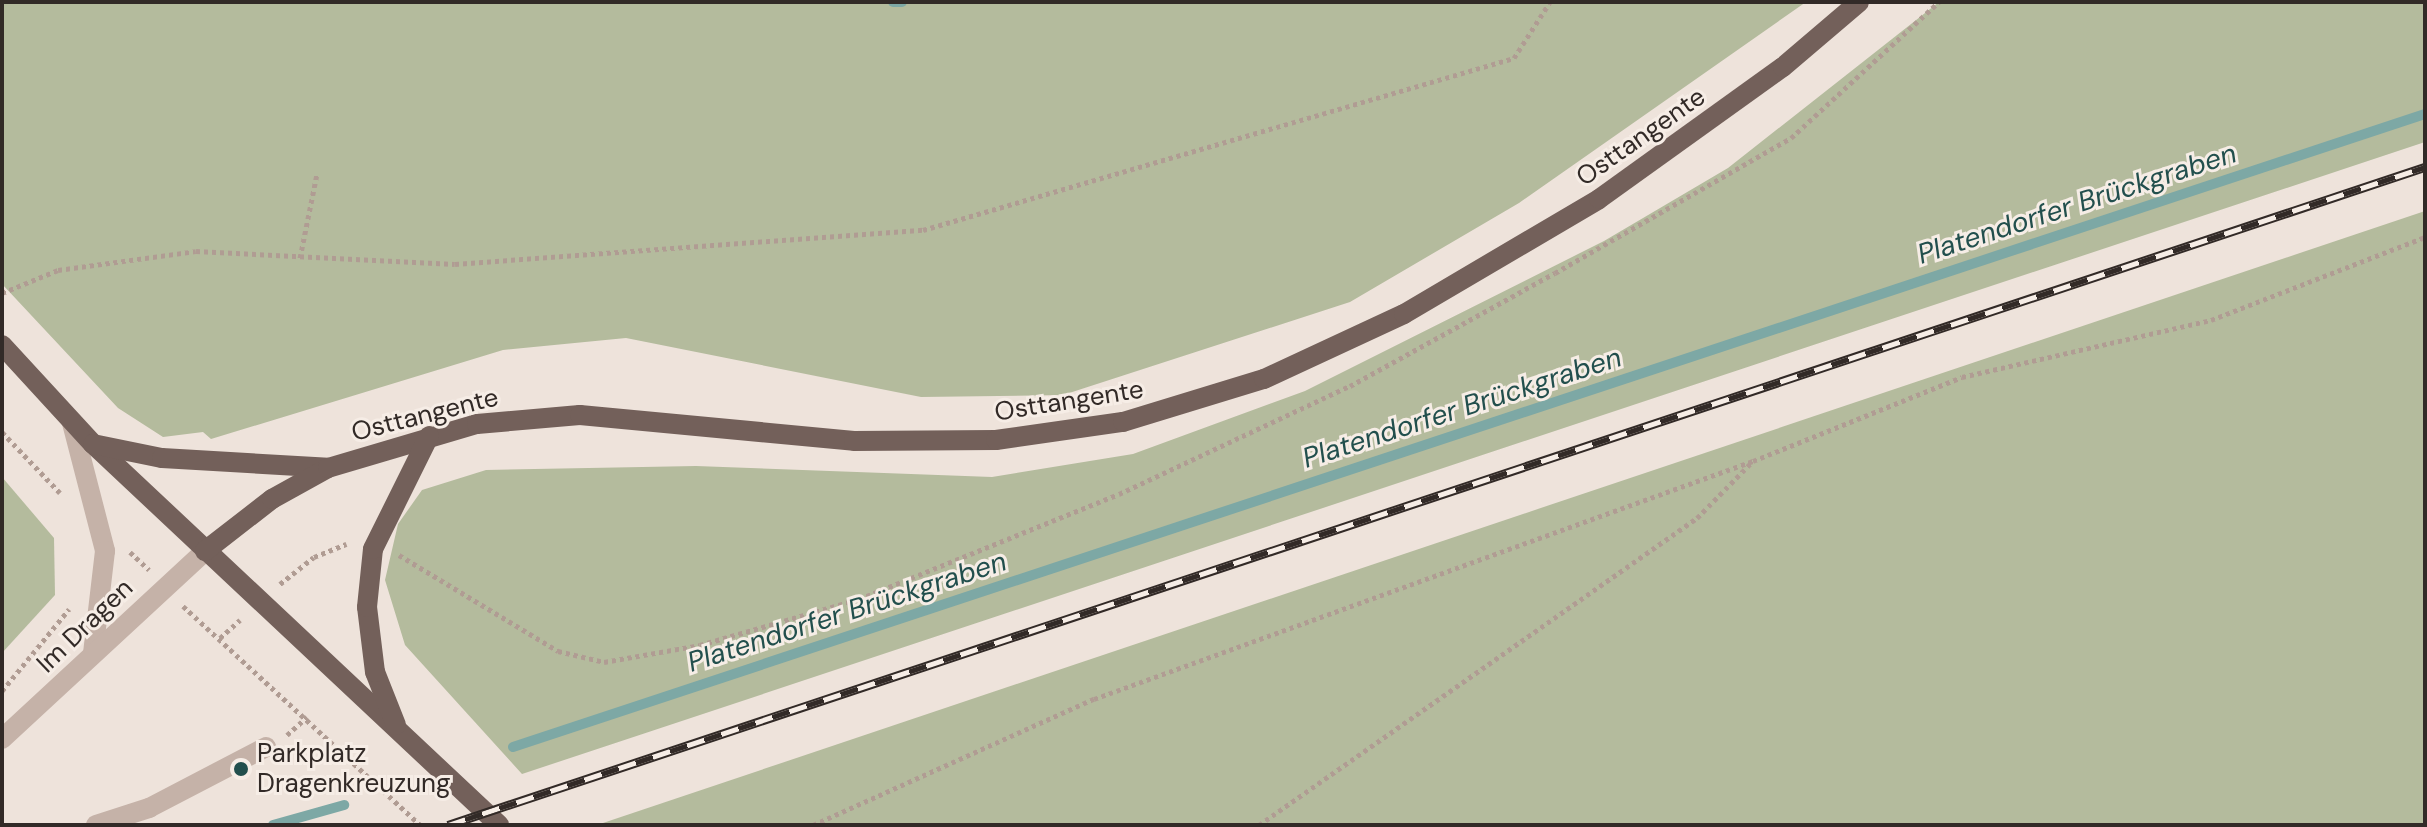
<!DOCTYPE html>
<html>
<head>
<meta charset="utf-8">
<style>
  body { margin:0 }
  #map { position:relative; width:2427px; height:827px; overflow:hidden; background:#eee3db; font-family:"DM Sans",sans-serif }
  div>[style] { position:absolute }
  .green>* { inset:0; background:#b4bb9d }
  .stream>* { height:10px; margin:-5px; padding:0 5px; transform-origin:5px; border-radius:5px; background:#7da8a5 }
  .path>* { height:5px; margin-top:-2.5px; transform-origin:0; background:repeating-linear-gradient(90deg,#b09c93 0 4px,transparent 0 8px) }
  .minor>* { height:20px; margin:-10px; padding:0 10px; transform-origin:10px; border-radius:10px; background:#c5b2a8 }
  .major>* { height:20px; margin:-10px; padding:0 10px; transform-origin:10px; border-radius:10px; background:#73605a }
  .rail>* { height:9px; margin-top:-4.5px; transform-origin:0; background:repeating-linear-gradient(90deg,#f6ede6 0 18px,#322a27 0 36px); box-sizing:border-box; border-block:2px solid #322a27 }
  .dots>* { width:22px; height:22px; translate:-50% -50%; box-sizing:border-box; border:4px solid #f6ede6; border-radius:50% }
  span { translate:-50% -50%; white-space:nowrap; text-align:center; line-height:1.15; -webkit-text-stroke:6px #f6ede6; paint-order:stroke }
  .street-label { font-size:26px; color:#322a27 }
  .poi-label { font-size:26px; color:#322a27 }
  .left { translate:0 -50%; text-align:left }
  .water-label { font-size:28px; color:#224f4d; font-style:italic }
  .frame { position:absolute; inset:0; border:4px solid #322a27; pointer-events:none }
</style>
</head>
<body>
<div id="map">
  <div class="green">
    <div style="clip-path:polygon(2px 2px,1806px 2px,1519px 203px,1350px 302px,1063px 395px,921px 397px,626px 338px,503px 350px,211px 439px,203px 432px,163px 437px,118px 408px,2px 284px)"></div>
    <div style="clip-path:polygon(1939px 2px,2425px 2px,2425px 142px,522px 774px,405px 645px,385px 580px,398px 524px,422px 490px,486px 470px,696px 466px,992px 477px,1133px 454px,1305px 391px,1604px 241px,1728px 168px)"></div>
    <div style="clip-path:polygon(2425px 211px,2425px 825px,597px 825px)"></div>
    <div style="clip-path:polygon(2px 477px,54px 538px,55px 595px,2px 653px)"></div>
  </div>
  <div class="stream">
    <div style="left:893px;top:2px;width:9px"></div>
    <div style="left:513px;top:747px;width:2014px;rotate:-18.32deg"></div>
    <div style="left:273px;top:825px;width:74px;rotate:-15.7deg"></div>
  </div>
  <div class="path">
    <div style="left:300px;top:258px;width:86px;rotate:-78.6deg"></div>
    <div style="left:2px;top:293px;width:61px;rotate:-22.3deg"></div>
    <div style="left:58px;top:270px;width:139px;rotate:-7.8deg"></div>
    <div style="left:196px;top:251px;width:259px;rotate:2.9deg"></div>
    <div style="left:455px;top:264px;width:469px;rotate:-4.2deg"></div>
    <div style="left:923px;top:230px;width:616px;rotate:-16.23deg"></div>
    <div style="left:1514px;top:58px;width:67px;rotate:-57.3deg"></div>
    <div style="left:2px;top:432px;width:84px;rotate:46.4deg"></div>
    <div style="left:130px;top:552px;width:26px;rotate:43deg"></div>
    <div style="left:399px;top:555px;width:186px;rotate:31.1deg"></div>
    <div style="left:558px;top:651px;width:47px;rotate:13.4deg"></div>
    <div style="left:604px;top:662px;width:97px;rotate:-10deg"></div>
    <div style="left:700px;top:645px;width:166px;rotate:-16.1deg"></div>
    <div style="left:859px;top:599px;width:280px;rotate:-22deg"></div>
    <div style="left:1119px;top:494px;width:255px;rotate:-25.1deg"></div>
    <div style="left:1350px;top:386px;width:234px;rotate:-28.9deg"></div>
    <div style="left:1555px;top:273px;width:272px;rotate:-29.8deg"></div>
    <div style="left:1791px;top:138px;width:201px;rotate:-42.6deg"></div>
    <div style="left:280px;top:584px;width:43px;rotate:-38.5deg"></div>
    <div style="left:314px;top:557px;width:35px;rotate:-22deg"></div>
    <div style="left:183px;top:606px;width:323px;rotate:42.7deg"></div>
    <div style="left:220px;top:638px;width:27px;rotate:-42deg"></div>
    <div style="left:2px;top:691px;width:106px;rotate:-50.7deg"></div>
    <div style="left:287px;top:735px;width:27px;rotate:-42deg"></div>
    <div style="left:813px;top:825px;width:308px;rotate:-24.2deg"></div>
    <div style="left:1094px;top:699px;width:701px;rotate:-19.86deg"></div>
    <div style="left:1753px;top:461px;width:225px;rotate:-21.9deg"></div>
    <div style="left:1962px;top:377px;width:255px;rotate:-12.9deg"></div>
    <div style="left:2211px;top:320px;width:230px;rotate:-21.2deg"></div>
    <div style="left:1259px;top:825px;width:535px;rotate:-35.03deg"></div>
    <div style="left:1697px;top:518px;width:78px;rotate:-45.5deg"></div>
  </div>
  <div class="minor">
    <div style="left:72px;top:423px;width:132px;rotate:75.5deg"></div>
    <div style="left:105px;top:551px;width:103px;rotate:96.7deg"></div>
    <div style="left:2px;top:739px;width:277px;rotate:-42.8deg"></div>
    <div style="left:96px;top:825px;width:56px;rotate:-17.8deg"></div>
    <div style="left:149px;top:808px;width:132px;rotate:-27.5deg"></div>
  </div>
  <div class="major">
    <div style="left:2px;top:345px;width:134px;rotate:47.4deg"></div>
    <div style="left:93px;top:444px;width:557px;rotate:43.18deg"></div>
    <div style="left:93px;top:444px;width:70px;rotate:11.5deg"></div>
    <div style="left:162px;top:458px;width:166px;rotate:3.4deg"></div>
    <div style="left:205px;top:551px;width:85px;rotate:-37.8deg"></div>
    <div style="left:272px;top:499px;width:64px;rotate:-29deg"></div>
    <div style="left:328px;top:468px;width:155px;rotate:-16.5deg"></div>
    <div style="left:477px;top:424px;width:103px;rotate:-5deg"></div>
    <div style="left:580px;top:415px;width:275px;rotate:5.4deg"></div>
    <div style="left:854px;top:441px;width:142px;rotate:-0.4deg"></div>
    <div style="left:996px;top:440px;width:128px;rotate:-8.1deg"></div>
    <div style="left:1123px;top:422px;width:147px;rotate:-17deg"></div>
    <div style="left:1264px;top:379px;width:154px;rotate:-24.9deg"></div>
    <div style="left:1404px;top:314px;width:226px;rotate:-30.5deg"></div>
    <div style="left:1599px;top:199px;width:226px;rotate:-35.7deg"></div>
    <div style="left:1783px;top:67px;width:100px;rotate:-40.5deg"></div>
    <div style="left:396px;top:725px;width:57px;rotate:-111.6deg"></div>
    <div style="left:375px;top:672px;width:65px;rotate:-97deg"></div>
    <div style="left:367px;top:607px;width:58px;rotate:-84.1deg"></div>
    <div style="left:373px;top:549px;width:126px;rotate:-63.6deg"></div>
  </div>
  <div class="rail">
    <div style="left:448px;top:825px;width:2084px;rotate:-18.41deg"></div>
  </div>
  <div class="dots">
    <div style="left:241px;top:769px;background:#224f4d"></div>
  </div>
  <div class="street-label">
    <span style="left:1641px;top:137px;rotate:-35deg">Osttangente</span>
    <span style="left:1069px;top:401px;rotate:-9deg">Osttangente</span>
    <span style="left:425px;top:415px;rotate:-14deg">Osttangente</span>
    <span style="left:85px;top:626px;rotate:-44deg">Im Dragen</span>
  </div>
  <div class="poi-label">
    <span class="left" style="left:257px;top:769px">Parkplatz<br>Dragenkreuzung</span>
  </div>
  <div class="water-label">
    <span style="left:2077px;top:204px;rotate:-18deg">Platendorfer Brückgraben</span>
    <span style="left:1462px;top:408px;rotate:-18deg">Platendorfer Brückgraben</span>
    <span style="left:847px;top:612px;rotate:-18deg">Platendorfer Brückgraben</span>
  </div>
  <div class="frame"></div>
</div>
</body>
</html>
